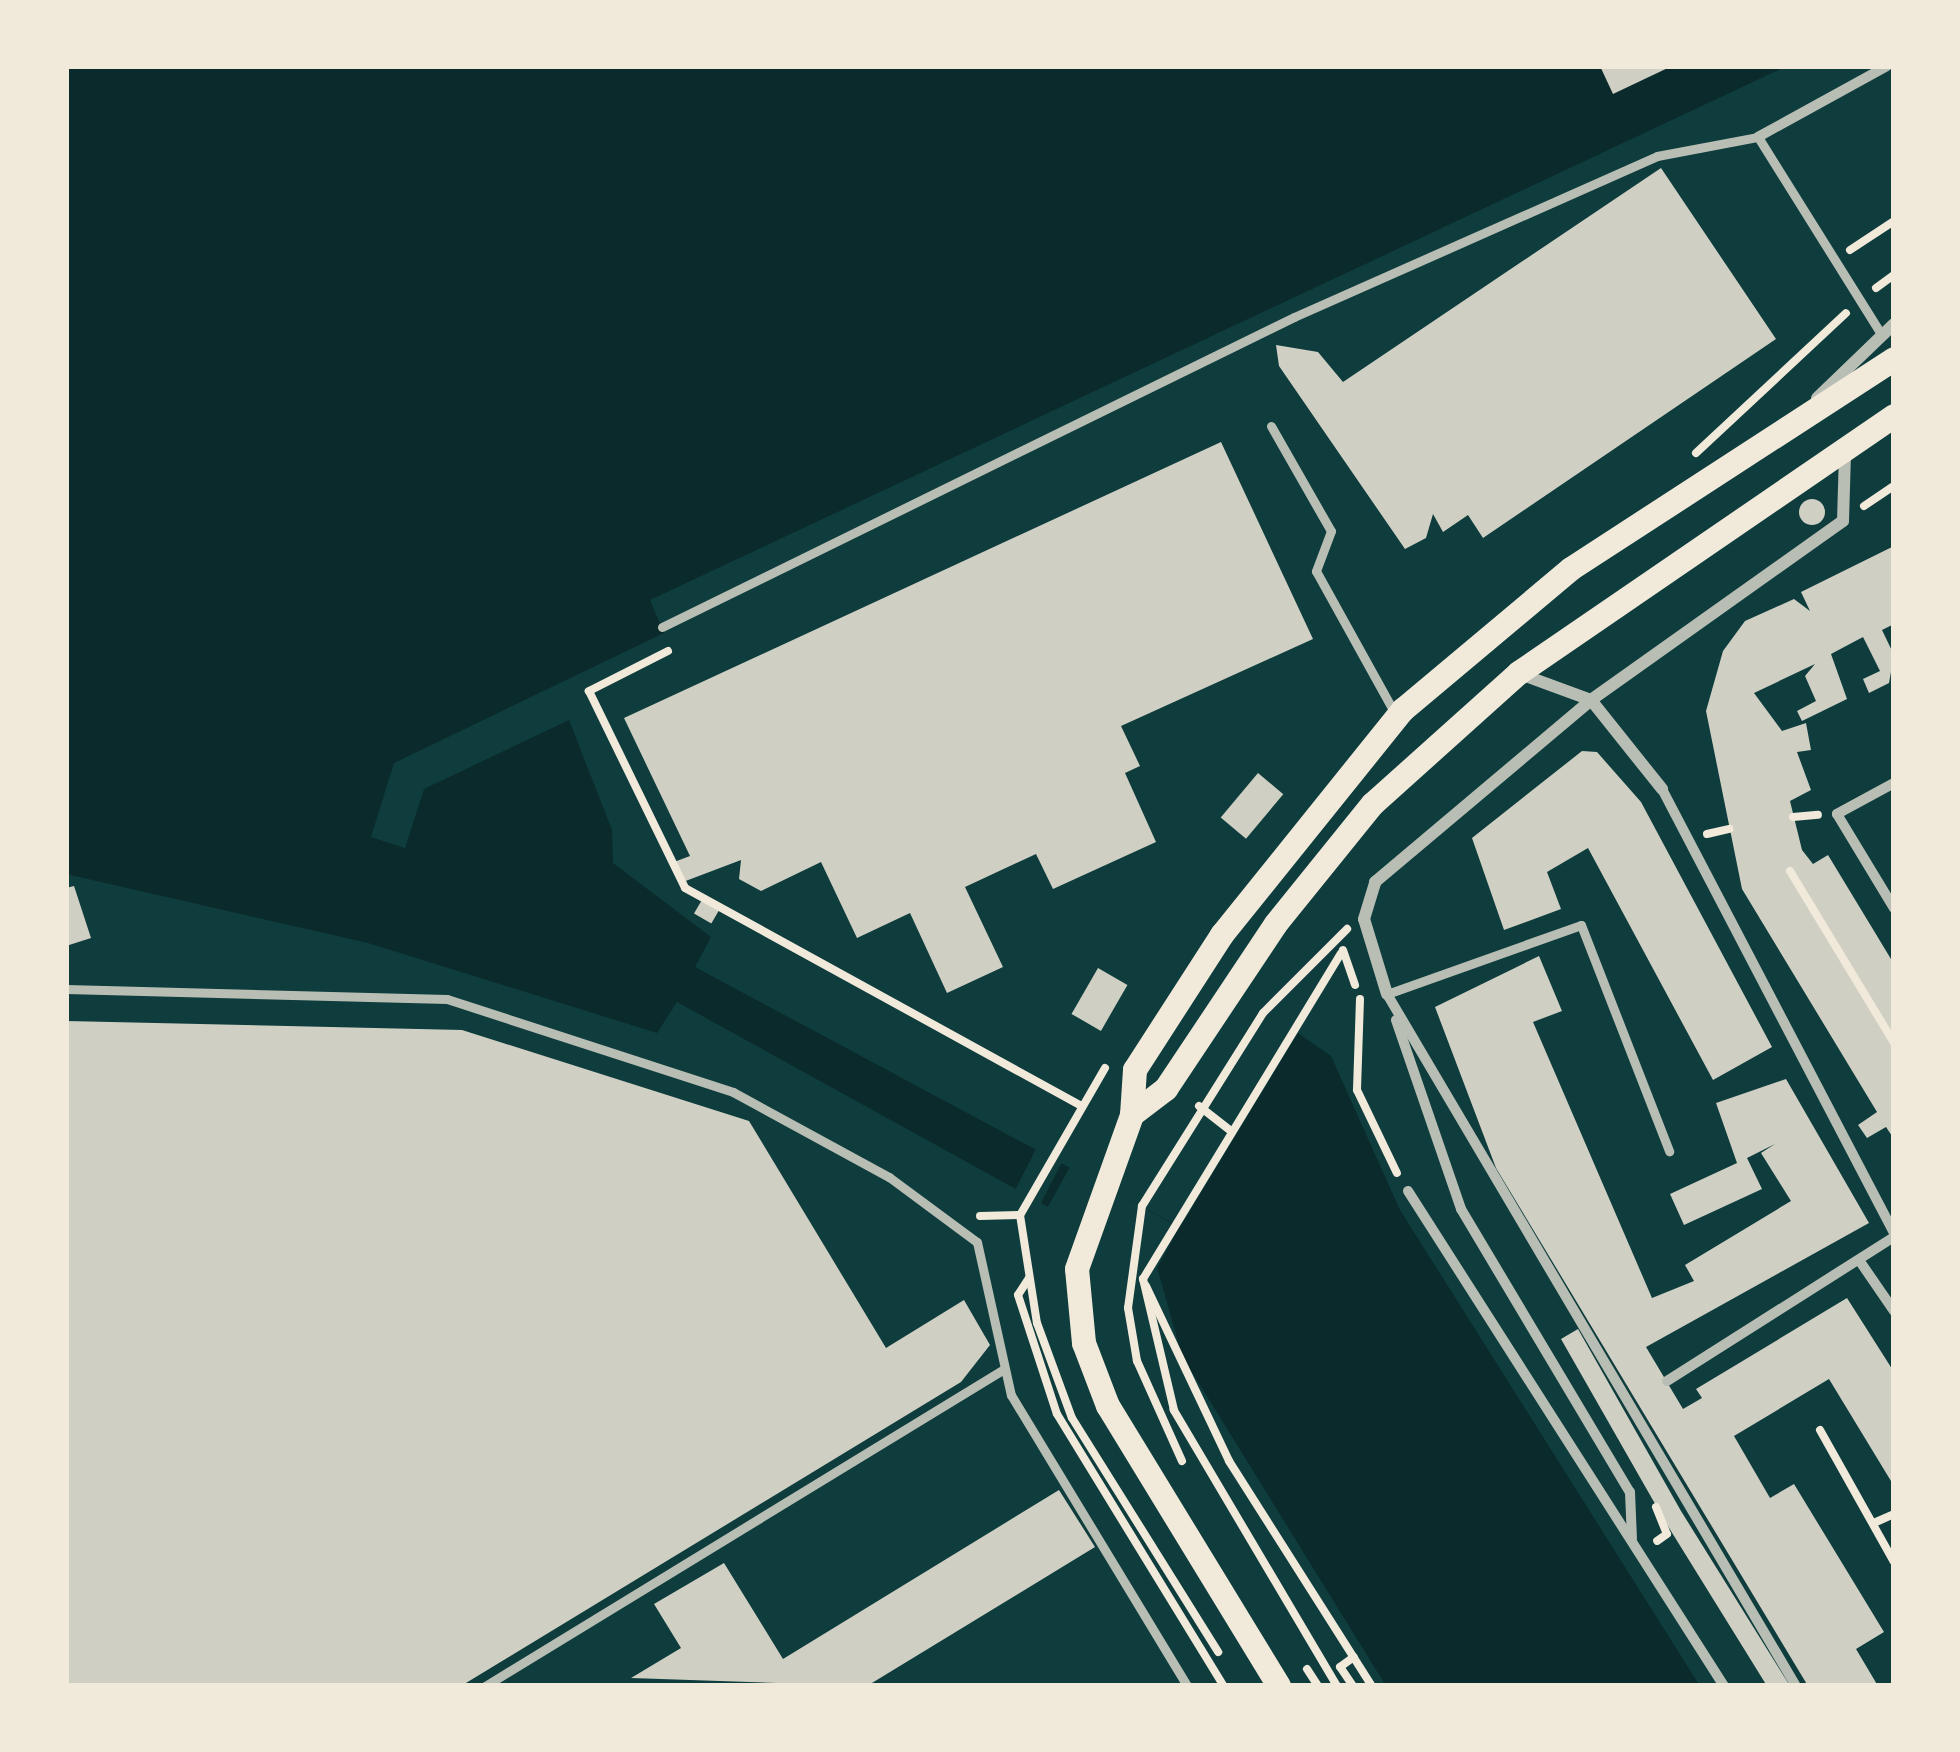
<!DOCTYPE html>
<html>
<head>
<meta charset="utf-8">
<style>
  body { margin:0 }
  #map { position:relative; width:1960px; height:1752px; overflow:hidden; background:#0f3d3e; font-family:"Titillium Web",sans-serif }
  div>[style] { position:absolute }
  .water>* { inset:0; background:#0a2a2b }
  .pier>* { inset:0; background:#0f3d3e; transform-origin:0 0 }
  .building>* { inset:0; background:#cfcfc3; transform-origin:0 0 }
  .round { border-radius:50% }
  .path>* { height:8px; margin:-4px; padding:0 4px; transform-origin:4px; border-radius:4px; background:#f1e9da }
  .service>* { height:9px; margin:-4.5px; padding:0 4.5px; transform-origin:4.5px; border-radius:4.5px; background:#b8beb3 }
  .pedestrian>* { height:10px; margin:-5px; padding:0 5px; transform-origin:5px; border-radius:5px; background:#b8beb3 }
  .minor>* { height:12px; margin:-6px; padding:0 6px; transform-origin:6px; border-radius:6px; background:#b8beb3 }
  .secondary>* { height:24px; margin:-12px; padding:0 12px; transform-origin:12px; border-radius:12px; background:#f1e9da }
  span { translate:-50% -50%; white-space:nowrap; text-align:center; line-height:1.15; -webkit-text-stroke:12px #f1e9da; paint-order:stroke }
  .frame { position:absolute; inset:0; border:69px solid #f1e9da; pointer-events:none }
</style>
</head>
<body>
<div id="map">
  <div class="water">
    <div style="clip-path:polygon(66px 66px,1787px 66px,650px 600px,664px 633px,394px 763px,371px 837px,405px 848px,424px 789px,569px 720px,612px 830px,613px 863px,711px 937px,695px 967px,1180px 1227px,1298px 1033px,1331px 1056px,1400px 1210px,1700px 1686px,1386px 1686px,1182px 1356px,1157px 1267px,677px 1002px,657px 1033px,368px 943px,66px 874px)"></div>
  </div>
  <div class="pier">
    <div style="left:1036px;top:1149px;width:29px;height:47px;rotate:27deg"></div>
    <div style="left:1070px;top:1167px;width:125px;height:48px;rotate:29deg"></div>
  </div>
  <div class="building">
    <div style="clip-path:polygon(1600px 66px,1672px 66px,1613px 94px)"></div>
    <div style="clip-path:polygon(1661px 168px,1776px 339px,1483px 538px,1468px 515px,1443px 532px,1433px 514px,1426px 538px,1405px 549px,1279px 366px,1276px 345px,1318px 352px,1343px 382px)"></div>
    <div style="clip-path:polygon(1221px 442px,1313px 639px,1121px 726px,1140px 766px,1125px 773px,1156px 842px,1053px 889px,1036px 854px,965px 887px,1003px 967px,947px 993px,910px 913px,857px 938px,821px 862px,761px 891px,739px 879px,741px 860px,683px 882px,674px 862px,690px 856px,624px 718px)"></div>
    <div class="round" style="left:1799px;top:499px;width:26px;height:26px"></div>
    <div style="clip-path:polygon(1894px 546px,1894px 624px,1882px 630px,1894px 655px,1889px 683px,1869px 693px,1863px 679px,1880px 671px,1863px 637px,1831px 654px,1847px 699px,1802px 721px,1797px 711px,1816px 701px,1805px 676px,1815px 664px,1754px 693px,1782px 731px,1806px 723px,1811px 750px,1797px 752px,1811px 790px,1790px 801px,1802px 850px,1813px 864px,1828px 855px,1894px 964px,1894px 1139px,1886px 1127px,1867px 1138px,1858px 1125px,1877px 1112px,1742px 889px,1706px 711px,1723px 651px,1745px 621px,1794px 599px,1810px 611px,1801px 592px)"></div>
    <div style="clip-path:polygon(1582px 751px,1597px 752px,1641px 802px,1772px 1047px,1713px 1080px,1588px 848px,1547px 872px,1561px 909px,1504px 930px,1472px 838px)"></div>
    <div style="left:1258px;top:773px;width:33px;height:58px;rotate:40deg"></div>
    <div style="clip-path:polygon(74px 886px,91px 938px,66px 946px,66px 888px)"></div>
    <div style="left:703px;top:898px;width:20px;height:18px;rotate:30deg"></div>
    <div style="clip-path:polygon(1539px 956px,1562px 1011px,1533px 1022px,1652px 1298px,1694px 1281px,1685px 1265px,1791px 1201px,1761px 1153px,1775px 1144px,1747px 1158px,1762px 1189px,1684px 1225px,1670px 1194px,1737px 1163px,1716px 1103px,1786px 1079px,1869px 1223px,1646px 1347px,1683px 1409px,1702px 1398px,1696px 1389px,1847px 1298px,1894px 1372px,1894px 1486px,1829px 1379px,1734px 1436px,1770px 1498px,1794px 1484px,1884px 1632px,1856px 1649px,1878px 1686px,1808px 1686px,1496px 1168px,1435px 1007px)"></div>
    <div style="left:1098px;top:968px;width:34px;height:53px;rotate:30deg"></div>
    <div style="clip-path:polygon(66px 1021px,462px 1030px,749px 1121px,886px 1348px,964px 1300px,990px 1345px,961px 1382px,461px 1686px,66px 1686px)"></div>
    <div style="clip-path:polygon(1578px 1329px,1681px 1511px,1790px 1686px,1767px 1686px,1666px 1523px,1561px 1339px)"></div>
    <div style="clip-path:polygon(1059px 1490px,1095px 1547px,867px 1686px,631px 1678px,681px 1648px,654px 1604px,724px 1563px,783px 1659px)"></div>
  </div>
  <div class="path">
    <div style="left:1850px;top:250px;width:53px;rotate:-33.4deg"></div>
    <div style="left:1876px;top:288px;width:22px;rotate:-36deg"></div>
    <div style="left:1696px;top:453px;width:205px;rotate:-43deg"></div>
    <div style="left:1864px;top:506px;width:36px;rotate:-34deg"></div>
    <div style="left:668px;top:651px;width:89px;rotate:153.1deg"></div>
    <div style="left:589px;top:691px;width:219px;rotate:64deg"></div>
    <div style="left:685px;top:888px;width:452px;rotate:28.8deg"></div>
    <div style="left:1793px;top:817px;width:25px;rotate:-5deg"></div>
    <div style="left:1707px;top:834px;width:23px;rotate:-13deg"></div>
    <div style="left:1790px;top:871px;width:201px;rotate:58.8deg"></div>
    <div style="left:1343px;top:950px;width:37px;rotate:71deg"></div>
    <div style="left:1360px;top:999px;width:91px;rotate:91.9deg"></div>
    <div style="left:1357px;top:1090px;width:92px;rotate:64.3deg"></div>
    <div style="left:1105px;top:1068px;width:170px;rotate:120deg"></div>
    <div style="left:1020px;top:1215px;width:109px;rotate:81.1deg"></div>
    <div style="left:1037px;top:1323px;width:101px;rotate:69.8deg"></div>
    <div style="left:1072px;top:1418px;width:276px;rotate:58deg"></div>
    <div style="left:1199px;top:1106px;width:41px;rotate:38deg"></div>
    <div style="left:980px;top:1216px;width:40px;rotate:-1.4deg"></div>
    <div style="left:1029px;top:1278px;width:20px;rotate:123deg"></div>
    <div style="left:1018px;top:1295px;width:125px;rotate:71.9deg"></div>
    <div style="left:1057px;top:1414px;width:319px;rotate:58.5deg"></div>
    <div style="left:1146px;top:1286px;width:194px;rotate:64.6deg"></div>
    <div style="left:1229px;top:1461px;width:267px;rotate:57.6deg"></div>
    <div style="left:1820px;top:1430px;width:151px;rotate:60.7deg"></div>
    <div style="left:1182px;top:1461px;width:110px;rotate:-114.2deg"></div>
    <div style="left:1137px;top:1361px;width:54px;rotate:-99.6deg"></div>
    <div style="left:1128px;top:1308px;width:103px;rotate:-82.2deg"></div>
    <div style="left:1142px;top:1206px;width:228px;rotate:-57.9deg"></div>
    <div style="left:1263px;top:1013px;width:119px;rotate:-45deg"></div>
    <div style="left:1656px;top:1507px;width:29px;rotate:68deg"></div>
    <div style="left:1667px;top:1534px;width:12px;rotate:145deg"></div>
    <div style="left:1876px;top:1522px;width:20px;rotate:-24deg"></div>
    <div style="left:1307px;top:1669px;width:20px;rotate:57deg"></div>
    <div style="left:1337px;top:1686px;width:321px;rotate:-120.6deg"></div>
    <div style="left:1174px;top:1410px;width:135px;rotate:-103.3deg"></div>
    <div style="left:1143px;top:1279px;width:381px;rotate:-58.7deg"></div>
    <div style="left:1353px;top:1686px;width:23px;rotate:-124deg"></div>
    <div style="left:1340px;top:1667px;width:17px;rotate:-36deg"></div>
  </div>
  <div class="service">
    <div style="left:1271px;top:426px;width:121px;rotate:60.3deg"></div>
    <div style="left:1331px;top:531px;width:43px;rotate:110.6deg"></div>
    <div style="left:1316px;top:571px;width:161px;rotate:61deg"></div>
    <div style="left:662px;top:627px;width:704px;rotate:-26.13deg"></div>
    <div style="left:1294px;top:317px;width:397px;rotate:-23.9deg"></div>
    <div style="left:1657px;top:156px;width:103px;rotate:-10.7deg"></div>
    <div style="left:1758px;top:137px;width:232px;rotate:58deg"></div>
    <div style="left:66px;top:989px;width:381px;rotate:1.5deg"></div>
    <div style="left:447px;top:999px;width:301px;rotate:18deg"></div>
    <div style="left:733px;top:1092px;width:178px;rotate:28.6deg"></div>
    <div style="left:889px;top:1177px;width:109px;rotate:36.5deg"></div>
    <div style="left:977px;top:1242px;width:157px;rotate:77.5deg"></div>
    <div style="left:1011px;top:1395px;width:340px;rotate:58.8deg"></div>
    <div style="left:1387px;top:994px;width:206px;rotate:-19.6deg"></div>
    <div style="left:1581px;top:925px;width:243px;rotate:68.7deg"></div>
    <div style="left:485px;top:1686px;width:608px;rotate:-31.42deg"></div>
  </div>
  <div class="pedestrian">
    <div style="left:1758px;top:137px;width:147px;rotate:-28.8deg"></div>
    <div style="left:1894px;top:783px;width:65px;rotate:151.5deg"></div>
    <div style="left:1837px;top:814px;width:110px;rotate:58.8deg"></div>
    <div style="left:1662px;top:789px;width:501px;rotate:62.41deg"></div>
    <div style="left:1387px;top:994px;width:804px;rotate:59.42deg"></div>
    <div style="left:1396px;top:1020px;width:200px;rotate:71deg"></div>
    <div style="left:1461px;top:1209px;width:330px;rotate:59.2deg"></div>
    <div style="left:1630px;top:1492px;width:47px;rotate:87.6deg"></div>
    <div style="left:1408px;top:1191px;width:587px;rotate:57.45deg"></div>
    <div style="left:1859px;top:1260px;width:62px;rotate:55.5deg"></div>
    <div style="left:1667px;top:1381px;width:269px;rotate:-32.4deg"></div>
  </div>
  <div class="minor">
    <div style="left:1817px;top:398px;width:107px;rotate:-43.9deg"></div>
    <div style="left:1520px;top:674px;width:76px;rotate:20.1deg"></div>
    <div style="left:1591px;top:700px;width:114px;rotate:51.4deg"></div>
    <div style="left:1387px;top:994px;width:78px;rotate:-107deg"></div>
    <div style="left:1364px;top:919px;width:39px;rotate:-73deg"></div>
    <div style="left:1375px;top:882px;width:282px;rotate:-40.1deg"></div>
    <div style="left:1591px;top:700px;width:309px;rotate:-35.4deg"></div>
    <div style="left:1843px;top:521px;width:69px;rotate:-88.3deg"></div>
  </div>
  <div class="secondary">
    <div style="left:1132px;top:1115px;width:43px;rotate:-37.4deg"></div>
    <div style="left:1166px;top:1089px;width:198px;rotate:-56.3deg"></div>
    <div style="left:1276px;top:924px;width:154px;rotate:-51.1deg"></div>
    <div style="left:1373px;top:804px;width:196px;rotate:-41.9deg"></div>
    <div style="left:1519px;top:673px;width:455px;rotate:-34.4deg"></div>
    <div style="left:1279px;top:1686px;width:328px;rotate:-121.4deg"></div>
    <div style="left:1108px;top:1406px;width:67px;rotate:-110.9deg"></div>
    <div style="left:1084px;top:1343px;width:74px;rotate:-95.4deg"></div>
    <div style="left:1077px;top:1269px;width:164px;rotate:-70.3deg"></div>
    <div style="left:1132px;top:1115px;width:45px;rotate:-86.2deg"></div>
    <div style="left:1135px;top:1070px;width:161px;rotate:-57.2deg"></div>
    <div style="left:1222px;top:935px;width:289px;rotate:-51.2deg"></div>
    <div style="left:1403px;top:710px;width:219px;rotate:-40deg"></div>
    <div style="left:1571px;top:569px;width:385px;rotate:-33deg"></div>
  </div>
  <div class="frame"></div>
</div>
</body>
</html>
